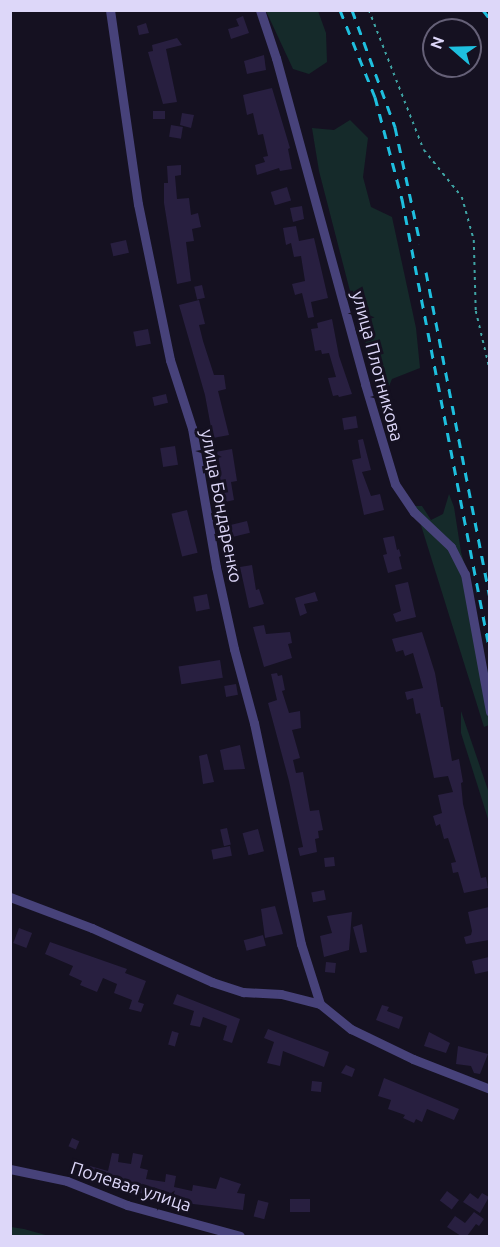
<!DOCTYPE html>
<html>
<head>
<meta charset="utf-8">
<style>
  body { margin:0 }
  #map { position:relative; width:500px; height:1247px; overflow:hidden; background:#151121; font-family:Ubuntu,sans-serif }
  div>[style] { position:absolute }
  .green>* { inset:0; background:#152a2a }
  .building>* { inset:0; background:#281f40; transform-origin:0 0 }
  .path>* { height:1.5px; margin-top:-0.75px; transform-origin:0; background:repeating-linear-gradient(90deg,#3fa5a5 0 3px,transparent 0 7.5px) }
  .street>* { height:9px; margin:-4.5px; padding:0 4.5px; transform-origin:4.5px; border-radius:4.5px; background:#47427a }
  .rail>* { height:3px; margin-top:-1.5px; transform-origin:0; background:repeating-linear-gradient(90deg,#1ebfde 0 9px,transparent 0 17px) }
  span { translate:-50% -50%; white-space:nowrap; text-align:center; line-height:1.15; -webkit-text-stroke:6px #151121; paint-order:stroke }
  .street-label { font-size:18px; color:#ddd7f9 }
  .frame { position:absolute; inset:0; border:12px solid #ddd7f9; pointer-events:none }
  .north { position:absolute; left:422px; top:18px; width:60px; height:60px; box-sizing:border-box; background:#151121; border:2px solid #656077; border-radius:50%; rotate:290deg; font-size:16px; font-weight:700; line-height:24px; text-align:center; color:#ddd7f9 }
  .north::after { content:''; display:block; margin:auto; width:21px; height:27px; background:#1ebfde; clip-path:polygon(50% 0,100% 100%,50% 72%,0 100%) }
</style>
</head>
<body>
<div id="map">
  <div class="green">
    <div style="clip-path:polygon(266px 11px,318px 11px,326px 33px,327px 62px,309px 74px,293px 69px)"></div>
    <div style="clip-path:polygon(350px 120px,368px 138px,363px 177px,371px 207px,392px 217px,416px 328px,420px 368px,392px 379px,387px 391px,378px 384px,351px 295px,319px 171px,312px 128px,334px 130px)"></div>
    <div style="clip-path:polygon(449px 494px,454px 507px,461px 552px,471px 587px,476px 632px,489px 676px,489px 725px,484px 727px,415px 506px,422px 506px,431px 520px,443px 514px)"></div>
    <div style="clip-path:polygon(461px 711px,489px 793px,489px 822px,461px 733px)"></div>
    <div style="clip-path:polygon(11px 1227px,24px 1229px,49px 1236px,11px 1236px)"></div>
  </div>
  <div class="building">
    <div style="clip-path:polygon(243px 16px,249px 33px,231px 39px,228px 29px,239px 26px,236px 19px)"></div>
    <div style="clip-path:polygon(146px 23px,149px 33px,139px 35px,137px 26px)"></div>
    <div style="clip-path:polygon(177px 38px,182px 45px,166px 49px,177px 102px,163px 104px,148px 52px,153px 51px,152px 45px)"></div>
    <div style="clip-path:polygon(264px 55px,266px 70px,247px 74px,244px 61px)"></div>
    <div style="clip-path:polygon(272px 88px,290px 148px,288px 149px,292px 169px,280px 171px,279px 168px,257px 175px,255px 165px,265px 162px,263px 157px,268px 156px,263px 134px,258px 135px,253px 113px,247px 115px,243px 95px)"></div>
    <div style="left:153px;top:111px;width:12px;height:8px"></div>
    <div style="clip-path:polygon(182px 113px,194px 115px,191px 128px,180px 125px)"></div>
    <div style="left:171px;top:125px;width:12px;height:12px;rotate:9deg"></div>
    <div style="clip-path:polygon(181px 165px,181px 175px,175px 176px,177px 199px,189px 198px,191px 215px,198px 213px,201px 227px,192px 229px,194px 241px,186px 242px,191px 281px,177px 284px,164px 203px,164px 183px,168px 183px,167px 166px)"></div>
    <div style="left:287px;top:187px;width:14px;height:17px;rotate:73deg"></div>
    <div style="clip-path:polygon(302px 206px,304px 219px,293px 222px,290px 208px)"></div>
    <div style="clip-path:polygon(296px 226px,299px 241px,314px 238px,328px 298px,311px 302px,314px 317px,308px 318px,302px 293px,295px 295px,292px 284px,305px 281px,301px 256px,294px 257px,291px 243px,286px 245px,283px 228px)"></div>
    <div style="left:126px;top:240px;width:13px;height:16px;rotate:77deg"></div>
    <div style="left:202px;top:285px;width:13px;height:8px;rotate:77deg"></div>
    <div style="clip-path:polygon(199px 300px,205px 324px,199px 325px,203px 341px,214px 375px,224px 375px,226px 389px,218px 391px,229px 435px,213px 438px,205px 395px,179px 305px)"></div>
    <div style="clip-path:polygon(332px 319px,339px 356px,352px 394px,339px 397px,338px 395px,333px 396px,328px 378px,336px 377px,329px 353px,322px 354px,321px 350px,315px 351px,311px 329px,318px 328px,317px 323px)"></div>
    <div style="left:148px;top:329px;width:15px;height:15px;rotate:79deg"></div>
    <div style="left:166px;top:394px;width:9px;height:14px;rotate:77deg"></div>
    <div style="left:356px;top:416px;width:12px;height:14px;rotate:81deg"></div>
    <div style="clip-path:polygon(363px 439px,371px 470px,362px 472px,371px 496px,380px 494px,384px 510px,364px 515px,352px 460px,361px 458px,358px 440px)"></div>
    <div style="left:175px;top:446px;width:19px;height:15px;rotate:81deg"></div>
    <div style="clip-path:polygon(232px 449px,237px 481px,231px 482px,234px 500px,225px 502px,215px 452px)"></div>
    <div style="left:187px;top:510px;width:44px;height:16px;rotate:76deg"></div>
    <div style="left:247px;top:521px;width:12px;height:17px;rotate:76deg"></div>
    <div style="clip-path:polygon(394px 536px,397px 550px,399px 549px,401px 556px,399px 557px,402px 569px,388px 573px,383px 555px,387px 554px,383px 538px)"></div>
    <div style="clip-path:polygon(252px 565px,256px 590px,259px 589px,264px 604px,249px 608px,240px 567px)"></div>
    <div style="clip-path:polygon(408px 582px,416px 617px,396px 622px,393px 614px,401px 611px,395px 585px)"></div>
    <div style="clip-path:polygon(315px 592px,318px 601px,304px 604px,307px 613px,300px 616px,295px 598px)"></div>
    <div style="left:207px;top:594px;width:15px;height:14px;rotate:79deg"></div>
    <div style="clip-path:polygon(264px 625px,266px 634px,290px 632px,292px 643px,288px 644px,292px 658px,264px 667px,253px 627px)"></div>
    <div style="clip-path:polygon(422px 632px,435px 673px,441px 707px,443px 707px,452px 761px,459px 759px,463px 782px,461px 783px,463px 804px,481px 878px,486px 877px,488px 888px,464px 893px,458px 872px,453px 873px,451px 863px,456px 862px,448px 838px,444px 839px,440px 824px,436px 826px,433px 816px,442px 813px,438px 795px,453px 792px,448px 776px,434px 778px,420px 713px,416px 714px,413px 698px,407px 700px,405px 692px,423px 688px,413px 653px,405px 656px,403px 650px,396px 652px,392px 639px)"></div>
    <div style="left:220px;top:660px;width:18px;height:42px;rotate:81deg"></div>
    <div style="clip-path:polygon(277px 673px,278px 676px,282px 675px,285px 690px,282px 691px,289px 713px,300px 711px,301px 728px,292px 730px,300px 758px,293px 760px,296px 773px,303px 772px,310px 811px,319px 810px,323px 830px,318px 831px,319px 838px,315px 839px,317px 852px,300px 856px,298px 848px,303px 847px,289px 781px,268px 703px,277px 700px,271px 674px)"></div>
    <div style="left:236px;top:684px;width:11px;height:12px;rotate:80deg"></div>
    <div style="clip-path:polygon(240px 745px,245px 769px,224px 770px,220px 750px)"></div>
    <div style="clip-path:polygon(207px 754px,214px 782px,203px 784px,199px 756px)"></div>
    <div style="left:227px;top:828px;width:17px;height:7px;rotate:77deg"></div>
    <div style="left:258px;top:829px;width:23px;height:16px;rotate:75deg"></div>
    <div style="left:230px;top:846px;width:10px;height:19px;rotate:79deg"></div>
    <div style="left:334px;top:857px;width:9px;height:10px;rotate:84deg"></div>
    <div style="left:324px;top:890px;width:10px;height:13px;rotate:79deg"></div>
    <div style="clip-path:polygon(275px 906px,283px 934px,265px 938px,261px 909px)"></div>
    <div style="clip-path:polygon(489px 907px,489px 940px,466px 944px,464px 937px,471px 935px,472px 931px,468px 912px)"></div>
    <div style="clip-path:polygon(352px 912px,349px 950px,324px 957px,320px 936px,332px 933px,327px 916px)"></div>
    <div style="clip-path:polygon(362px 924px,367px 952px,360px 953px,353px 927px)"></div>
    <div style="left:19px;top:928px;width:14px;height:16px;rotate:21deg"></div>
    <div style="left:263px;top:935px;width:11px;height:20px;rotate:75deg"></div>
    <div style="clip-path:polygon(50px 942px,127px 969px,125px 973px,146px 981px,138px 1002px,144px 1004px,141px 1012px,129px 1009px,132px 1000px,114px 993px,117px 984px,103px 978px,97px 992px,80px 985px,82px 981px,69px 975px,73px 966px,45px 954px)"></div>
    <div style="clip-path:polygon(489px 957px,489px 971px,475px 974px,472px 961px)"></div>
    <div style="left:326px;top:962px;width:10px;height:10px;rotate:6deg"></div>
    <div style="clip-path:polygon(177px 994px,240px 1019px,232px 1043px,223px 1040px,227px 1026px,203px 1017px,200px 1027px,190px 1025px,194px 1011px,173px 1004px)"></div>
    <div style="clip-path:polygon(382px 1005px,389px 1007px,387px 1011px,403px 1017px,399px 1029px,376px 1020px)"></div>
    <div style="clip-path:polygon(268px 1029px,329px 1052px,324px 1067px,283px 1051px,280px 1066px,267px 1063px,274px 1042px,264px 1038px)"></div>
    <div style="left:172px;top:1031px;width:7px;height:14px;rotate:16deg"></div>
    <div style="clip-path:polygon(429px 1032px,450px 1043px,446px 1053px,424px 1046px)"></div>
    <div style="clip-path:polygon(458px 1046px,488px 1054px,480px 1074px,474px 1073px,471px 1066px,456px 1064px)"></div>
    <div style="clip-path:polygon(346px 1065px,355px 1069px,352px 1077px,341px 1073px)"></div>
    <div style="clip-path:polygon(384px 1078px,459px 1109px,454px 1120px,427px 1109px,422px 1122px,416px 1119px,414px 1123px,403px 1118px,405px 1115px,388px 1109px,391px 1100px,378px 1096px)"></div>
    <div style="left:312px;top:1081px;width:10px;height:10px;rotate:6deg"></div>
    <div style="left:72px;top:1138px;width:8px;height:9px;rotate:23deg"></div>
    <div style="clip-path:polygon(112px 1153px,119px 1154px,118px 1162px,131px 1164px,133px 1153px,143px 1155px,140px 1168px,148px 1170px,146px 1179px,165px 1182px,166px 1174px,176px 1176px,174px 1187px,192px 1191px,193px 1185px,216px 1189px,220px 1177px,241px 1184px,237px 1193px,245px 1194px,243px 1210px,185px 1203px,109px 1186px,109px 1183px,87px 1177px,90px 1166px,108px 1171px)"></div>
    <div style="left:447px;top:1191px;width:15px;height:12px;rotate:37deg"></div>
    <div style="clip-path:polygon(470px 1193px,478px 1199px,482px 1193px,489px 1197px,480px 1213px,463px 1202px)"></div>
    <div style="left:290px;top:1199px;width:20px;height:13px"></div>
    <div style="left:258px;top:1200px;width:11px;height:17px;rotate:15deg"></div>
    <div style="clip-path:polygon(474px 1212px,484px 1219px,479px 1226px,476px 1224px,467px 1236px,461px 1236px,447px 1227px,455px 1216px,465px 1223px)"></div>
  </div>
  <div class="path">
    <div style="left:369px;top:10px;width:150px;rotate:68.6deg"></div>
    <div style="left:424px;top:150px;width:60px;rotate:51deg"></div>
    <div style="left:462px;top:197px;width:45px;rotate:74.4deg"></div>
    <div style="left:474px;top:240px;width:71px;rotate:88.4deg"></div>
    <div style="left:476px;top:311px;width:61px;rotate:76.7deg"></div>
  </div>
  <div class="street">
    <div style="left:110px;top:10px;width:196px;rotate:81.8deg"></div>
    <div style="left:138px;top:204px;width:159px;rotate:78.4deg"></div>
    <div style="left:170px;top:360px;width:71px;rotate:72.1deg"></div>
    <div style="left:192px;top:428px;width:141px;rotate:80.2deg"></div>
    <div style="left:216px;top:567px;width:84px;rotate:77.6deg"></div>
    <div style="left:234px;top:649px;width:77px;rotate:74.9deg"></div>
    <div style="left:254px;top:723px;width:226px;rotate:78deg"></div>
    <div style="left:301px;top:944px;width:63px;rotate:72.4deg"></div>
    <div style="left:320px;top:1004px;width:40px;rotate:39deg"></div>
    <div style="left:351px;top:1029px;width:69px;rotate:25.8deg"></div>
    <div style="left:413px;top:1059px;width:83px;rotate:21.3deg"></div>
    <div style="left:260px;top:10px;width:51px;rotate:71.6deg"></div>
    <div style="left:276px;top:58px;width:338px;rotate:74.7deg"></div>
    <div style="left:365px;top:384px;width:104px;rotate:73.3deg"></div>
    <div style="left:395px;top:484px;width:34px;rotate:56deg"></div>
    <div style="left:414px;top:512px;width:51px;rotate:43.4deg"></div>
    <div style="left:451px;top:547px;width:30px;rotate:63deg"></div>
    <div style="left:465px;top:574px;width:140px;rotate:79.7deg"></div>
    <div style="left:10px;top:897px;width:88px;rotate:20.7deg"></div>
    <div style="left:92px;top:928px;width:132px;rotate:24.2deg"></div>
    <div style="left:212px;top:982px;width:33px;rotate:18deg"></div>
    <div style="left:243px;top:992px;width:38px;rotate:3deg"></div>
    <div style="left:281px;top:994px;width:40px;rotate:14.4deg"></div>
    <div style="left:10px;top:1169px;width:58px;rotate:11.9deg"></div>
    <div style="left:67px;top:1181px;width:65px;rotate:21.8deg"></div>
    <div style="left:127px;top:1205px;width:117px;rotate:15.3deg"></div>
  </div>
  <div class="rail">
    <div style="left:340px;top:10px;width:94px;rotate:68.1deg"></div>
    <div style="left:375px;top:97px;width:106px;rotate:75.2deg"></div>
    <div style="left:402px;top:199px;width:462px;rotate:79deg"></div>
    <div style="left:352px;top:10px;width:125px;rotate:69.8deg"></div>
    <div style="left:395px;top:127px;width:119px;rotate:77.8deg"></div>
    <div style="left:483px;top:10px;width:11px;rotate:52deg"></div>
    <div style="left:426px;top:272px;width:332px;rotate:78.9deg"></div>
  </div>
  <div class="street-label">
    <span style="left:378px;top:366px;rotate:75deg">улица Плотникова</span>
    <span style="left:222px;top:506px;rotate:79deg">улица Бондаренко</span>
    <span style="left:131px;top:1186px;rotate:18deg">Полевая улица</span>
  </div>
  <div class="frame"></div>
  <div class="north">N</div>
</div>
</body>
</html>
